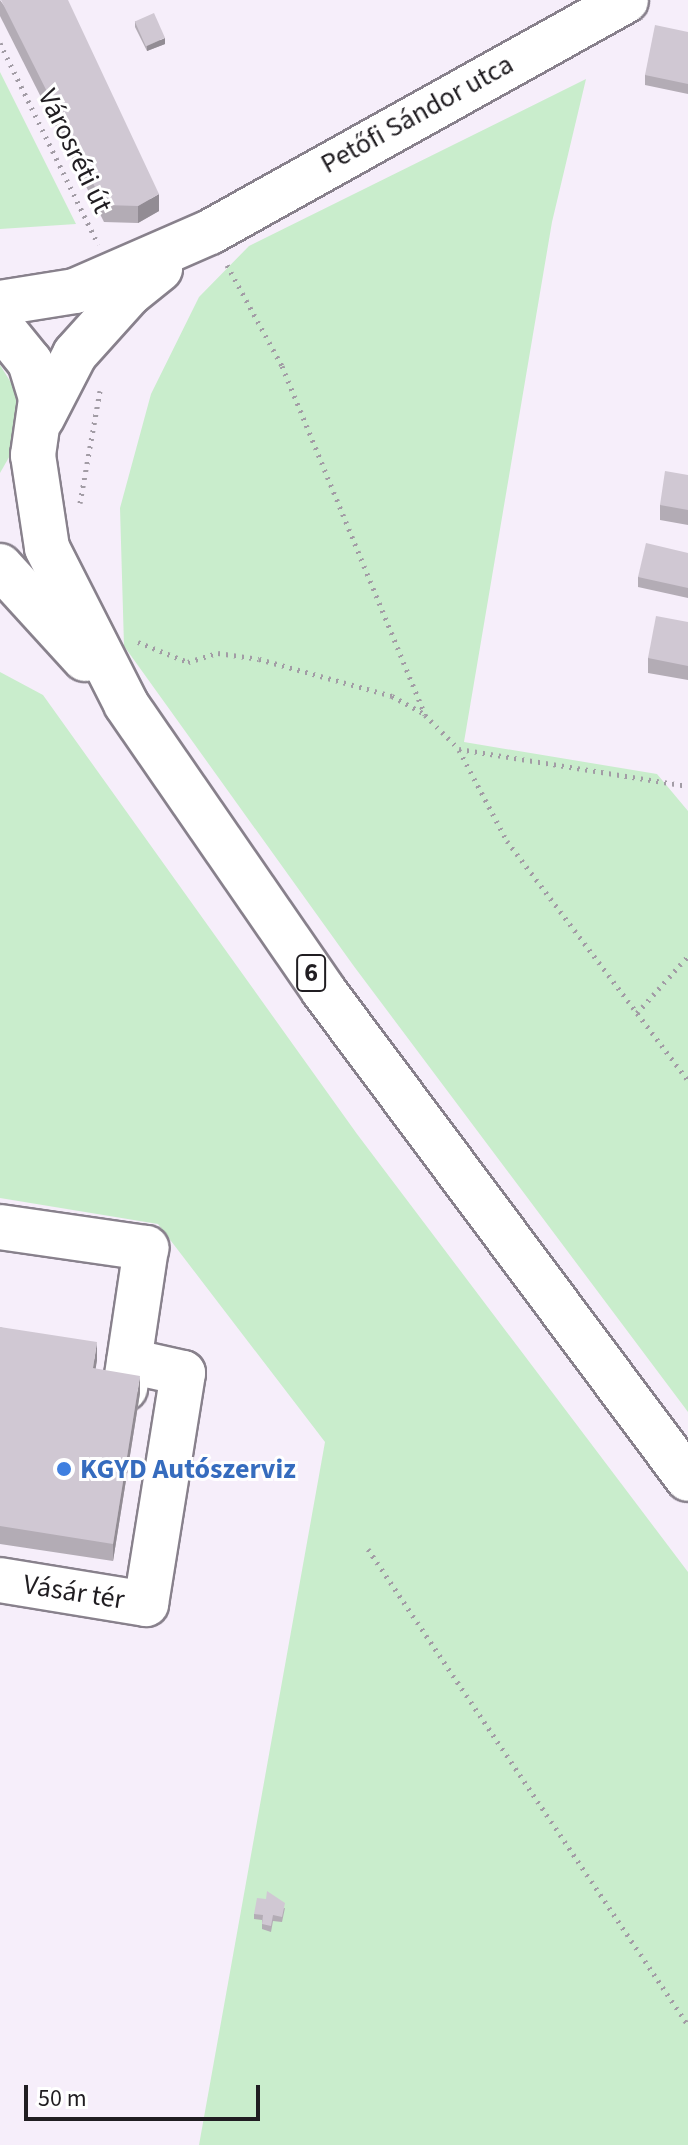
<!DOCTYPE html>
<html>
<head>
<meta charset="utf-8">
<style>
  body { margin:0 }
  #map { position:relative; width:688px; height:2145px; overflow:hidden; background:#f6eefa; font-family:"Source Sans 3",sans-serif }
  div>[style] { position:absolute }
  .green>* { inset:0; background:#c9edcc }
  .path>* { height:5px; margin-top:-2.5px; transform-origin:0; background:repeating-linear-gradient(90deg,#a29ca5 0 2px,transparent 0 8px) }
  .roads { filter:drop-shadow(2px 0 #88818c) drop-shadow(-2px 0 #88818c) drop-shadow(0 2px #88818c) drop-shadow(0 -2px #88818c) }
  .minor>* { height:44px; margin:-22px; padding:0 22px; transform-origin:22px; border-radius:22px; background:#fff }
  .major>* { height:44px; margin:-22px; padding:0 22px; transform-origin:22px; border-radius:22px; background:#fff }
  .wall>* { inset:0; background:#b3acb5 }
  .shaded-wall>* { inset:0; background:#928c94 }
  .building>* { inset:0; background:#d0c8d3; transform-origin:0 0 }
  .dots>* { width:22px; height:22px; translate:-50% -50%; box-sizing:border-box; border:4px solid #fff; border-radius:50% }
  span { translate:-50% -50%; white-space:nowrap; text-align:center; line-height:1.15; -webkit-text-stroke:6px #fff; paint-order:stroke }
  .shield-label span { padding:2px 6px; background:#fff; border:2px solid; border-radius:6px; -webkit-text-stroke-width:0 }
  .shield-label { font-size:26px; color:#201d21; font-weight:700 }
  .street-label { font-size:28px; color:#201d21 }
  .shop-label { font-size:28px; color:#366cbe; font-weight:700 }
  .left { translate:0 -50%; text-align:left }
  .scale { position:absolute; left:24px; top:2085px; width:236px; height:36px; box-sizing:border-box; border:4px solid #201d21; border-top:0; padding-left:10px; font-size:24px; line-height:28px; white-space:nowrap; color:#201d21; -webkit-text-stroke:6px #fff; paint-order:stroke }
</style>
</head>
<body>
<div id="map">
  <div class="green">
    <div style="clip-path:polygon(0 72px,76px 224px,0 229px)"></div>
    <div style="clip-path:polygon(586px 79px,552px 222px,464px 742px,657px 774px,688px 811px,688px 1412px,353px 965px,124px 646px,120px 508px,151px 394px,199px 297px,249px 246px)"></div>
    <div style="clip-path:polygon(0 365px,15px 389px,20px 418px,16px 445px,0 473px)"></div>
    <div style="clip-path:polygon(0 672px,43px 695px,357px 1134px,688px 1572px,688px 2145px,199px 2145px,325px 1442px,158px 1224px,0 1198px)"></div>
  </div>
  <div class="path">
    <div style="left:0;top:43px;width:224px;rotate:64deg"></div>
    <div style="left:227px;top:265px;width:115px;rotate:61.4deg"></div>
    <div style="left:282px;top:366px;width:377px;rotate:67.7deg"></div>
    <div style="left:425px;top:715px;width:48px;rotate:45deg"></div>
    <div style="left:459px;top:749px;width:232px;rotate:9.2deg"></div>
    <div style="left:80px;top:503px;width:114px;rotate:-79.9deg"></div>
    <div style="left:138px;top:642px;width:54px;rotate:21.8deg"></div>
    <div style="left:188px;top:662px;width:31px;rotate:-17deg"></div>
    <div style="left:218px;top:653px;width:41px;rotate:8.3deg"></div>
    <div style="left:259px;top:659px;width:138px;rotate:15.5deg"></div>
    <div style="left:392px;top:696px;width:37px;rotate:29deg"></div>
    <div style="left:459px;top:750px;width:103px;rotate:62.2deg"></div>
    <div style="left:507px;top:841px;width:300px;rotate:52.9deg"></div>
    <div style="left:637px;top:1013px;width:76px;rotate:-48.2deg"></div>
    <div style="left:368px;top:1549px;width:574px;rotate:56.09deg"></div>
  </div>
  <div class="roads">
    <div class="minor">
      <div style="left:0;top:303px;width:76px;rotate:-9.1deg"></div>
      <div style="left:75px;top:291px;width:147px;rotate:-23.6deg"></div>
      <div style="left:210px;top:232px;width:476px;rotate:-29.1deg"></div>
      <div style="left:42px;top:418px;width:72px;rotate:-62.7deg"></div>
      <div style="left:75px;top:354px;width:81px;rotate:-48deg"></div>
      <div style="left:129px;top:294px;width:40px;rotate:-39deg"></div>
      <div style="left:0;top:1227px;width:148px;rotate:8.2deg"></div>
      <div style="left:146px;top:1248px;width:142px;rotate:98.5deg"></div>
      <div style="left:0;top:1580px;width:148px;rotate:9.3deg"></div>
      <div style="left:146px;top:1604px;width:234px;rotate:-80.9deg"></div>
      <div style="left:183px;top:1373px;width:55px;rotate:-167.5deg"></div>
    </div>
    <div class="major">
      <div style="left:0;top:325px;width:48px;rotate:51deg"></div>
      <div style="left:30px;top:362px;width:39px;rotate:73deg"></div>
      <div style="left:41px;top:399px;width:57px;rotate:98.1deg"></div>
      <div style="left:33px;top:455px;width:94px;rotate:81.4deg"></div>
      <div style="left:47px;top:548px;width:175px;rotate:63.1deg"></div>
      <div style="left:126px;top:704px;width:347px;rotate:55.4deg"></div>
      <div style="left:323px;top:990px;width:610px;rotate:53.26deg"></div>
      <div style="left:0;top:566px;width:126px;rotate:47.6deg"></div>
    </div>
  </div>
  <div class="wall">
    <div style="clip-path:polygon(0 0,159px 211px,138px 223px,104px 222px,0 16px)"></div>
    <div style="clip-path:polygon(135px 21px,165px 44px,147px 51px,135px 27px)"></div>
    <div style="clip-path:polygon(688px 32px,688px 94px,645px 85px,645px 75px)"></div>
    <div style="clip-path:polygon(688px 475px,688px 525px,660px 520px,660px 505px)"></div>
    <div style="clip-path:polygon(688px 553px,688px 598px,638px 587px,638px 577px)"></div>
    <div style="clip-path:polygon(688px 622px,688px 680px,648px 673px,648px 658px)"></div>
    <div style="clip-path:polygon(0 1327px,97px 1360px,95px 1369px,140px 1393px,113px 1561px,0 1544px)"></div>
    <div style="clip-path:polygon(285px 1908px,282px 1922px,273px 1921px,271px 1932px,262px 1929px,262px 1920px,254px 1919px,254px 1914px)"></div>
  </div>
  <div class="shaded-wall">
    <div style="clip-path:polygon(165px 38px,165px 44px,147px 51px,147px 46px)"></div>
    <div style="clip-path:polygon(159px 194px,159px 211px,138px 223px,138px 206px)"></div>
    <div style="clip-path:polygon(97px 1342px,97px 1360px,93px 1386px,93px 1368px)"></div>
    <div style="clip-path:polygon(140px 1376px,140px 1393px,113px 1561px,113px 1544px)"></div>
  </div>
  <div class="building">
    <div style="clip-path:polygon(1px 0,68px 0,159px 194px,138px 206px,104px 205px)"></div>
    <div style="left:154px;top:13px;width:27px;height:21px;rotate:66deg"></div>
    <div style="clip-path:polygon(655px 25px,688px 32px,688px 84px,645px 75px)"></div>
    <div style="clip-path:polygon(665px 471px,688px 475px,688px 510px,660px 505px)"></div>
    <div style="clip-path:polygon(646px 543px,688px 553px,688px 588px,638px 577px)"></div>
    <div style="clip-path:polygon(656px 616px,688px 622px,688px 666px,648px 658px)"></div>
    <div style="clip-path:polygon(0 1327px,97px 1342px,93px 1368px,140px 1376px,113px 1544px,0 1526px)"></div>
    <div style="clip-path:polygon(267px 1891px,285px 1903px,282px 1917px,273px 1915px,271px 1926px,262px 1924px,263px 1915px,254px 1914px,257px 1898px,266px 1899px)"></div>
  </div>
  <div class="dots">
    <div style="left:64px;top:1469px;background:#3f7fe0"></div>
  </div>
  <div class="shield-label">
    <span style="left:311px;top:973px">6</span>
  </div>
  <div class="street-label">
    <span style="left:417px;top:114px;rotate:-29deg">Petőfi Sándor utca</span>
    <span style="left:75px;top:151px;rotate:64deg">Városréti út</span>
    <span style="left:74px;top:1592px;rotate:9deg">Vásár tér</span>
  </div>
  <div class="shop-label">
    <span class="left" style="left:80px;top:1469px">KGYD Autószerviz</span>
  </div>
  <div class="scale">50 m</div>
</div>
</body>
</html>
